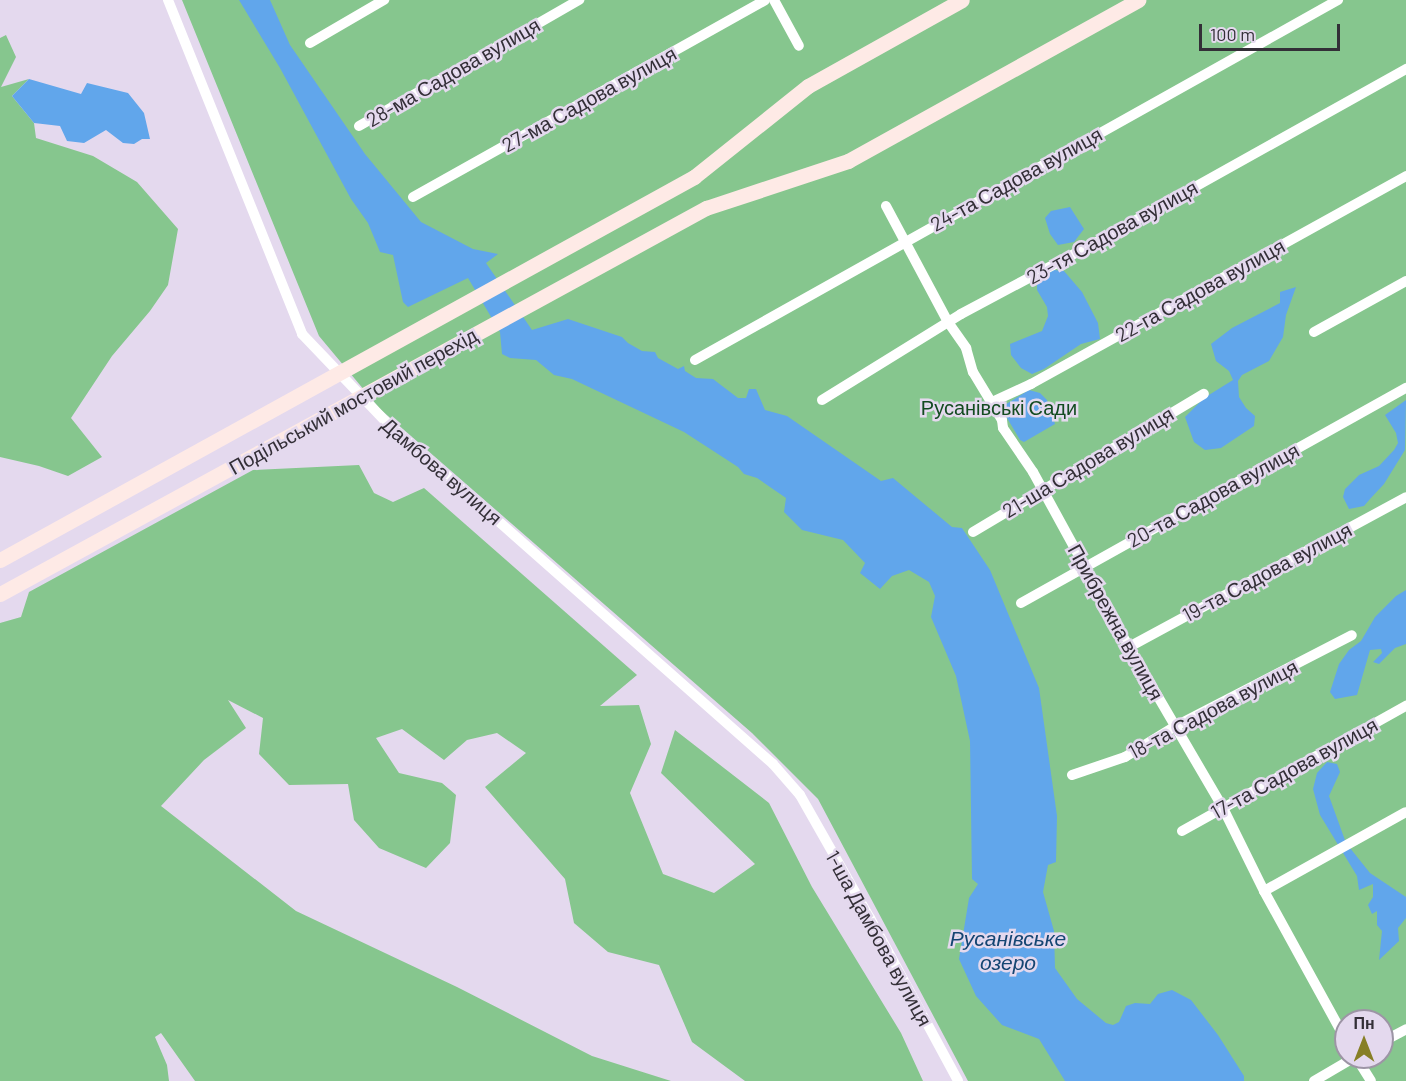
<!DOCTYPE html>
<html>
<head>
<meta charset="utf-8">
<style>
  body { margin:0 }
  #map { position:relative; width:1406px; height:1081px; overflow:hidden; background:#e4d9ee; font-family:Barlow,sans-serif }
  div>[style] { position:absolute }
  .green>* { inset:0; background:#86c68e }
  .water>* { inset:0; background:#61a6eb }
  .minor>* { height:10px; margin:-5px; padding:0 5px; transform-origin:5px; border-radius:5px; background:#fff }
  .secondary>* { height:15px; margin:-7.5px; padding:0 7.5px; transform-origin:7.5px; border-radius:7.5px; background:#feeae6 }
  span { translate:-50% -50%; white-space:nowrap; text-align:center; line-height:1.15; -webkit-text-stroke:5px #e4d9ee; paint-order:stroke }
  .street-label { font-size:20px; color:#332f37 }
  .park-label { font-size:20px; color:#134b20 }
  .water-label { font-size:21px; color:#144572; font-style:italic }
  .north { position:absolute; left:1334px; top:1009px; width:60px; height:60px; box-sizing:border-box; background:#e4d9ee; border:2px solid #9d95a5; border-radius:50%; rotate:0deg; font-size:16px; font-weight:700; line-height:24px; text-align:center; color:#332f37 }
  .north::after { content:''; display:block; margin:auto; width:21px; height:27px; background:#877f26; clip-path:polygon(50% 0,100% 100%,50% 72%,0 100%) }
  .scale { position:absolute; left:1199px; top:24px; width:141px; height:27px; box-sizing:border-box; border:3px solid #332f37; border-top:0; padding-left:8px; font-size:18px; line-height:21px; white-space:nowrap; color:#332f37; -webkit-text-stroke:4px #e4d9ee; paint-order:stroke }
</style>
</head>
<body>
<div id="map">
  <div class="green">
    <div style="clip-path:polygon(evenodd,182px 0,1406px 0,1406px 1081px,968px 1081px,818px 799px,752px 733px,380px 409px,319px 336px,182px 0,1346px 1021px,1382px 1021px,1382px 1057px,1346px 1057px,1346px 1021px)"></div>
    <div style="clip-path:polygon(6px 35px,16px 57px,1px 87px,29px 79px,12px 96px,34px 123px,36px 138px,93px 156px,137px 182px,178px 229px,168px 285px,150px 311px,112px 356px,71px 418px,102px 457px,68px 476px,39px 466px,0 457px,0 38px)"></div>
    <div style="clip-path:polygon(359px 465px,374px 493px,393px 502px,424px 488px,637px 675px,600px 706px,639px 705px,651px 744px,630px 793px,663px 874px,714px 893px,755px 864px,661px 773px,675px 730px,769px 803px,812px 887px,901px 1033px,923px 1081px,745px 1081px,692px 1042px,659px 965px,608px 952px,574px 923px,565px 879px,485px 787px,526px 753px,497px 733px,467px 740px,444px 760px,402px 729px,376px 738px,399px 773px,442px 783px,456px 795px,450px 843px,426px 868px,379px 848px,354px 820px,348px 784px,289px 785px,259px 754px,263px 718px,228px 700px,246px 728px,204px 760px,161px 806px,296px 911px,457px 987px,592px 1056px,671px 1081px,195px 1081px,161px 1033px,155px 1037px,167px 1065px,169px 1081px,0 1081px,0 623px,21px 617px,29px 592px,253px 470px)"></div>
  </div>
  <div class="water">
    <div style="clip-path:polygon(239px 0,270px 0,290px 45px,365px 154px,421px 222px,473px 249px,498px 254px,486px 263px,532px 330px,568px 319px,622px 337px,628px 343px,642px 351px,655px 352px,658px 358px,678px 369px,684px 366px,685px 371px,696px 378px,713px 379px,738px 398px,746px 398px,749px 389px,756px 389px,765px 410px,787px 416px,881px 481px,893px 478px,952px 527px,962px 528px,990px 570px,1039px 688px,1057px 816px,1056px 862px,1048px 865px,1043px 892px,1054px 931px,1055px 968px,1077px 999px,1106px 1023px,1113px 1025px,1119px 1022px,1126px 1006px,1135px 1003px,1150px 1004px,1158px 994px,1172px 990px,1191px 1000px,1218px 1035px,1244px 1076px,1244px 1081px,1065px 1081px,1039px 1039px,1002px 1025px,976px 996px,959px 959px,969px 898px,978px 884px,972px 879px,970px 741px,956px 676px,931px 617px,935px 596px,929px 582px,909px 570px,892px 576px,880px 589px,860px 573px,865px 563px,843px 540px,802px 530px,784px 512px,786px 498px,757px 478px,744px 474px,738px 467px,684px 432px,572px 379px,554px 375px,536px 360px,510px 358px,502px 354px,500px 332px,468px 278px,408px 307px,403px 302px,393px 255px,380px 252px,368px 223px,351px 199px,280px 68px)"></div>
    <div style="clip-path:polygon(29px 79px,81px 94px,87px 83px,128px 93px,144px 113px,150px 139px,142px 139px,134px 144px,123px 143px,106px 130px,84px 143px,67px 141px,60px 126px,34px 123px,12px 96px)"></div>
    <div style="clip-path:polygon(1070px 207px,1084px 229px,1074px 242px,1058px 245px,1050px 234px,1045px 218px,1051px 211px)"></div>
    <div style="clip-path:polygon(1054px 270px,1064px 271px,1082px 292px,1098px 323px,1100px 339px,1081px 344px,1044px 369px,1032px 374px,1021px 368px,1011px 355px,1010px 344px,1042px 331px,1048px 316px,1047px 307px,1037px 290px,1037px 280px)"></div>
    <div style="clip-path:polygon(1296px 287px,1286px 315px,1283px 337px,1269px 361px,1242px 375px,1238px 381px,1239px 397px,1246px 408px,1255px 416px,1254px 426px,1221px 448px,1205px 450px,1194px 442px,1185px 417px,1204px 398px,1233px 380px,1229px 371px,1216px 361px,1211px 344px,1232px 328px,1280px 303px,1280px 292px)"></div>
    <div style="clip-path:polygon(1029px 390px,1040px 393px,1047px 400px,1055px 424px,1024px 442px,1020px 440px,1007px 418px,1003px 406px)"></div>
    <div style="clip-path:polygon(1406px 400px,1405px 450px,1384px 484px,1370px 499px,1364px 506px,1349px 509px,1343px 497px,1345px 489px,1359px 475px,1379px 466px,1394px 450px,1398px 443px,1396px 433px,1385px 415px)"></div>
    <div style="clip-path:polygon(1406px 590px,1406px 644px,1395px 648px,1379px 664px,1373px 662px,1382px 653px,1381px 649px,1370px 650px,1357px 695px,1335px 699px,1330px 692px,1339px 664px,1349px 650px,1361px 641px,1375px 617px,1396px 596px)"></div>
    <div style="clip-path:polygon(1327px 762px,1337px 764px,1340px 772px,1329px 796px,1346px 843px,1370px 873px,1406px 897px,1406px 918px,1398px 928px,1399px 941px,1379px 960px,1382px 931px,1377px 925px,1377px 911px,1372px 914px,1368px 905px,1373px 897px,1373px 884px,1359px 890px,1357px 876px,1320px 815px,1313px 789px,1317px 773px)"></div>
  </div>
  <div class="minor">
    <div style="left:168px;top:0;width:360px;rotate:68.1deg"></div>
    <div style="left:302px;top:334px;width:120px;rotate:46.3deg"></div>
    <div style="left:385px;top:421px;width:518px;rotate:41.48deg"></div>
    <div style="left:773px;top:764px;width:41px;rotate:48.9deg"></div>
    <div style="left:800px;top:795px;width:142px;rotate:60.4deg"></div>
    <div style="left:870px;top:918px;width:185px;rotate:61.6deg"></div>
    <div style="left:774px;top:0;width:52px;rotate:61.5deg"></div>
    <div style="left:310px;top:43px;width:86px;rotate:-30.2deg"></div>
    <div style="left:359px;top:126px;width:254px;rotate:-29.8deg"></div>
    <div style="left:413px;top:197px;width:403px;rotate:-29.2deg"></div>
    <div style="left:886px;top:206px;width:132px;rotate:61.9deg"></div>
    <div style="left:948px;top:322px;width:32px;rotate:55deg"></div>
    <div style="left:966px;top:348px;width:25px;rotate:74deg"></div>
    <div style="left:973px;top:372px;width:56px;rotate:58.9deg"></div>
    <div style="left:1002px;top:420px;width:8px;rotate:83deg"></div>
    <div style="left:1003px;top:428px;width:53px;rotate:55.7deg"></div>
    <div style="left:1033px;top:472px;width:200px;rotate:61.3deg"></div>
    <div style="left:1129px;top:647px;width:186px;rotate:59.7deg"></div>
    <div style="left:1223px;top:808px;width:93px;rotate:63.7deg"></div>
    <div style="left:1264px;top:891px;width:170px;rotate:61.2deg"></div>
    <div style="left:1314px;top:332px;width:105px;rotate:-29deg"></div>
    <div style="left:695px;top:360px;width:737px;rotate:-29.24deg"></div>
    <div style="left:822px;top:400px;width:163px;rotate:-31.7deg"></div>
    <div style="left:961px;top:314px;width:157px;rotate:-28deg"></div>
    <div style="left:1100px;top:240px;width:351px;rotate:-29.2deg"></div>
    <div style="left:992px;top:402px;width:43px;rotate:-24.8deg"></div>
    <div style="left:1031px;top:384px;width:429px;rotate:-29deg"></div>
    <div style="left:973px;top:532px;width:269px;rotate:-30.9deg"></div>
    <div style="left:1021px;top:603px;width:441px;rotate:-29.2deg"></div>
    <div style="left:1129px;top:647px;width:315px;rotate:-28.4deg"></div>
    <div style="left:1072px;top:775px;width:56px;rotate:-18.8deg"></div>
    <div style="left:1125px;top:757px;width:57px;rotate:-31.5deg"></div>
    <div style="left:1174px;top:727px;width:200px;rotate:-27.3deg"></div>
    <div style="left:1182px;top:831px;width:257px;rotate:-29.2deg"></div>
    <div style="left:1264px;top:891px;width:162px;rotate:-29.1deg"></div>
    <div style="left:1382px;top:1042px;width:27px;rotate:-28deg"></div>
    <div style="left:1356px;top:1057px;width:28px;rotate:58deg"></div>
    <div style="left:1314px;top:1081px;width:48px;rotate:-30.3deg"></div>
  </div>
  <div class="secondary">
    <div style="left:0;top:560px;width:793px;rotate:-28.89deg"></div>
    <div style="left:694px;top:177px;width:146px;rotate:-38.6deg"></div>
    <div style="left:808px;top:86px;width:176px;rotate:-29.2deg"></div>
    <div style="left:0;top:594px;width:805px;rotate:-28.67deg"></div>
    <div style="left:706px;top:208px;width:150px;rotate:-18.3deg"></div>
    <div style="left:848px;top:161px;width:332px;rotate:-29deg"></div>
  </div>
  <div class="street-label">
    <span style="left:453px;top:72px;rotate:-30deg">28-ма Садова вулиця</span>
    <span style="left:589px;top:99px;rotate:-29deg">27-ма Садова вулиця</span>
    <span style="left:1016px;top:179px;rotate:-29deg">24-та Садова вулиця</span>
    <span style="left:1112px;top:232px;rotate:-29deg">23-тя Садова вулиця</span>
    <span style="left:1200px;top:290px;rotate:-29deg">22-га Садова вулиця</span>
    <span style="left:353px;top:401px;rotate:-29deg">Подільський мостовий перехід</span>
    <span style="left:1088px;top:462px;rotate:-31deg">21-ша Садова вулиця</span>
    <span style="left:442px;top:471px;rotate:41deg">Дамбова вулиця</span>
    <span style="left:1213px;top:495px;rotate:-29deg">20-та Садова вулиця</span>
    <span style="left:1267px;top:572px;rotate:-28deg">19-та Садова вулиця</span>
    <span style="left:1116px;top:622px;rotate:61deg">Прибрежна вулиця</span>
    <span style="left:1213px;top:709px;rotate:-28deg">18-та Садова вулиця</span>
    <span style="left:1294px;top:768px;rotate:-29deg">17-та Садова вулиця</span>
    <span style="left:879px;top:938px;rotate:61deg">1-ша Дамбова вулиця</span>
  </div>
  <div class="park-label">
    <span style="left:999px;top:407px">Русанівські Сади</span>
  </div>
  <div class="water-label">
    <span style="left:1008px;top:950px">Русанівське<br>озеро</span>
  </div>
  <div class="north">Пн</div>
  <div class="scale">100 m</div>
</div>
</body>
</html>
